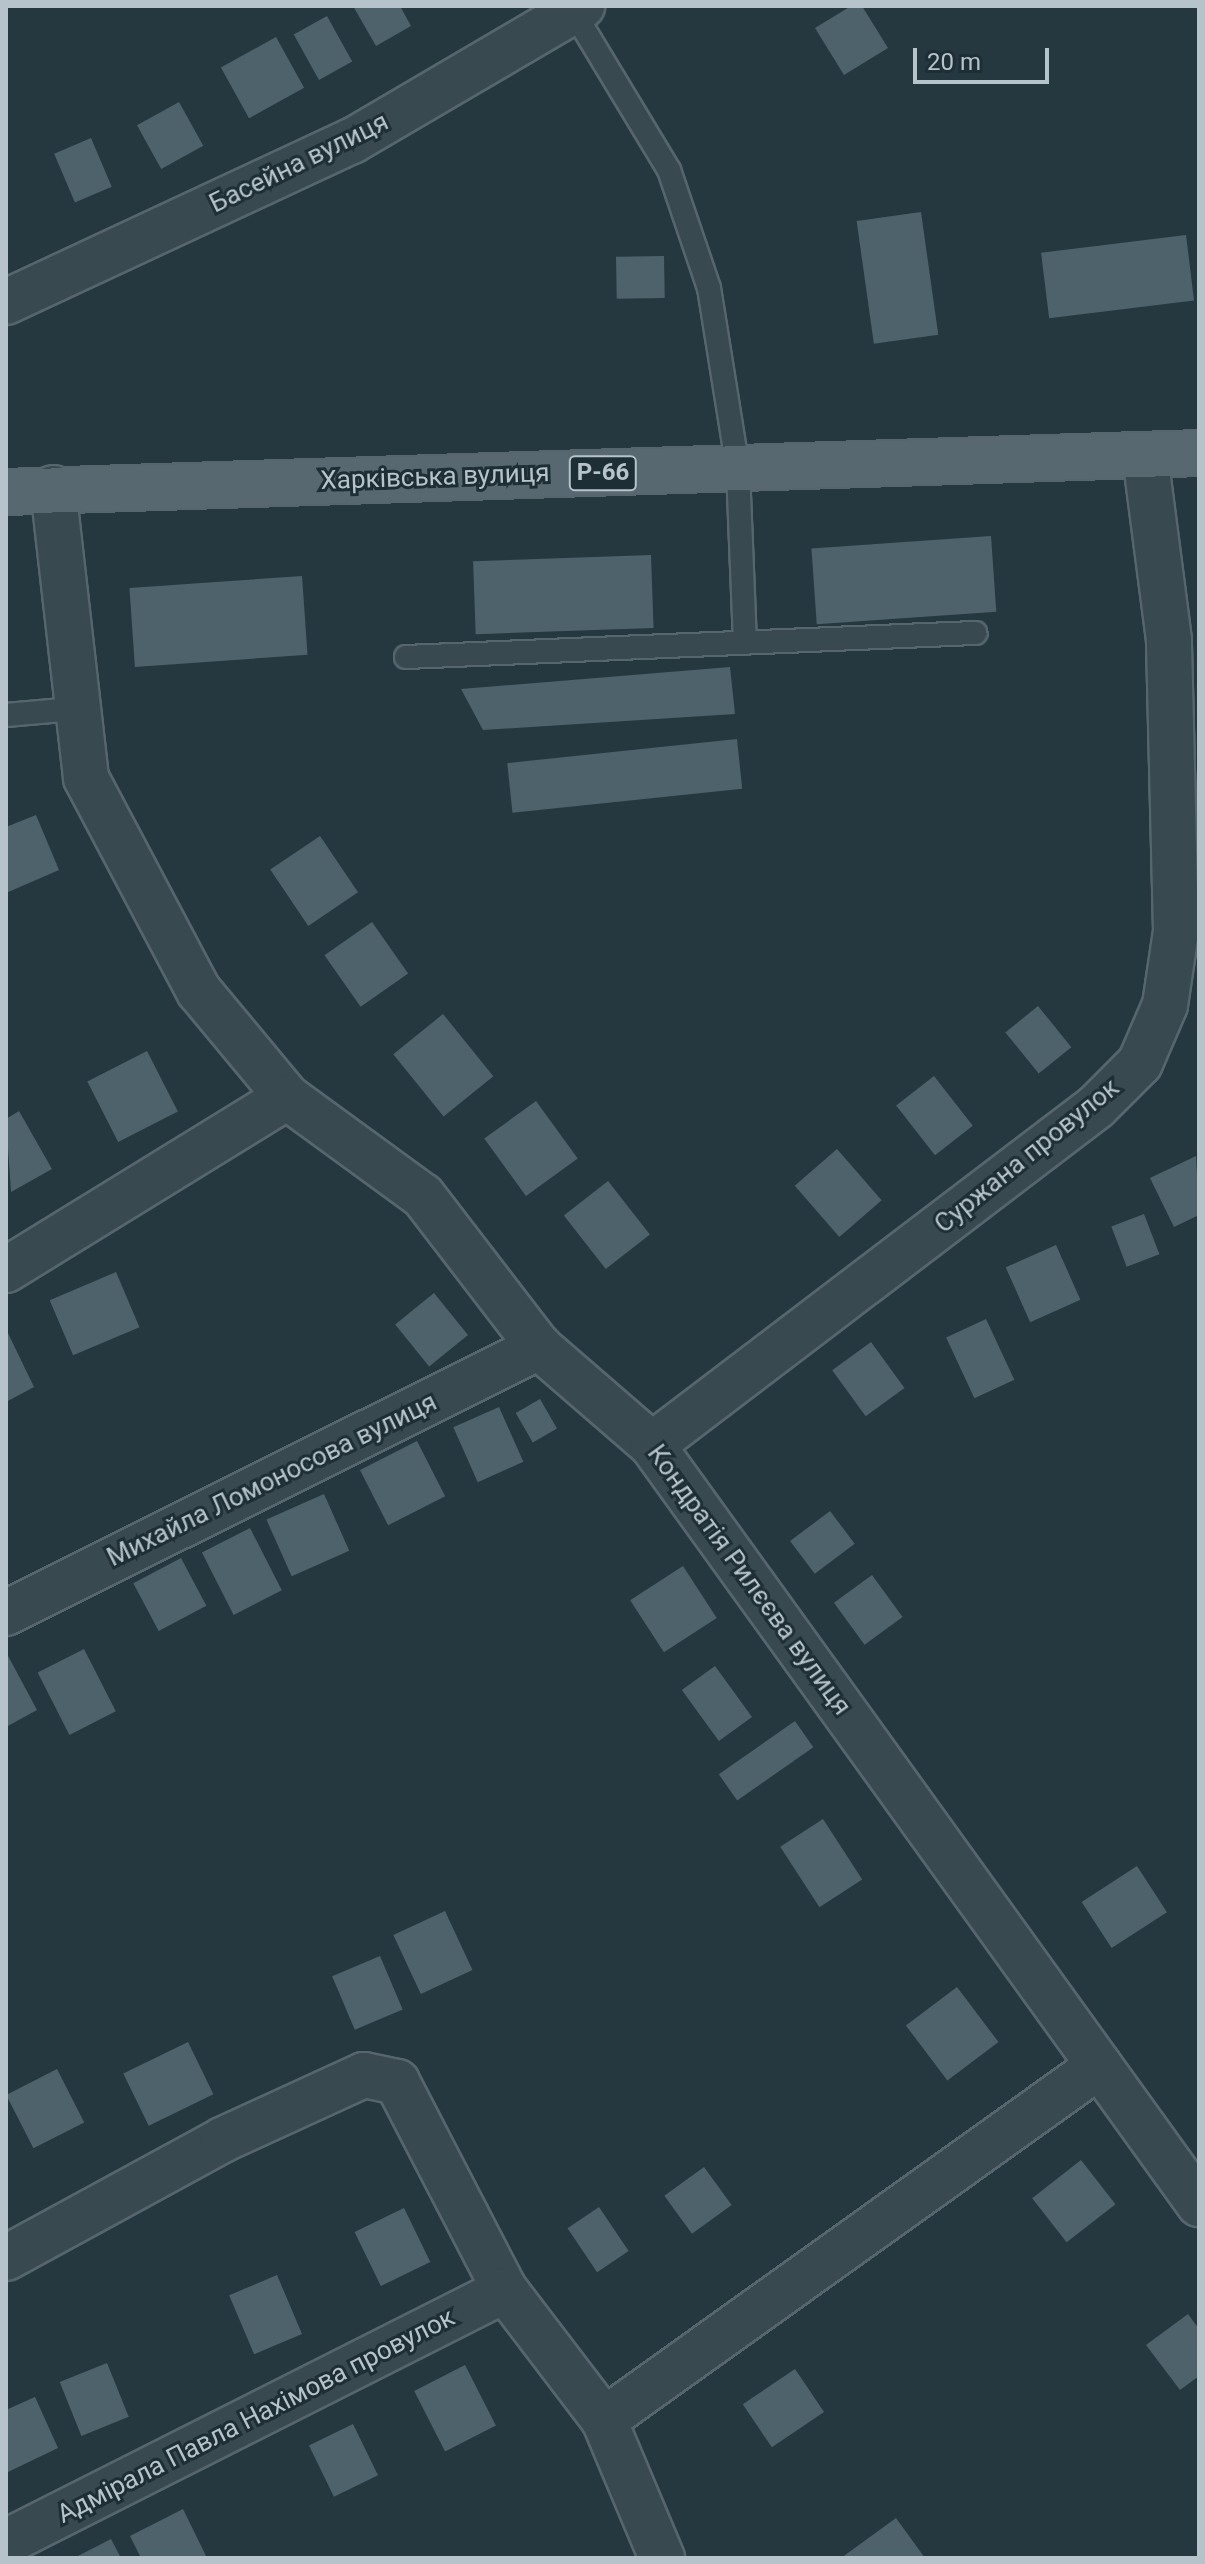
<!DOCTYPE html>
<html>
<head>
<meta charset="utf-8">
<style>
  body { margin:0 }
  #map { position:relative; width:1205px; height:2564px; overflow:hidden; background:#253840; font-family:Roboto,sans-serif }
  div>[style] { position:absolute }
  .building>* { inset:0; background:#4e626b; transform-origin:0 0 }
  .roads { filter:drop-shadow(2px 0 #57666d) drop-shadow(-2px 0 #57666d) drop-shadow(0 2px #57666d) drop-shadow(0 -2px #57666d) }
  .service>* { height:22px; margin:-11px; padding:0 11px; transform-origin:11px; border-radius:11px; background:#394950 }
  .minor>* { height:44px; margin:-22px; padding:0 22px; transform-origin:22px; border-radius:22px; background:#394950 }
  .primary>* { height:44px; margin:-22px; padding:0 22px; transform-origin:22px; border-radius:22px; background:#576870 }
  span { translate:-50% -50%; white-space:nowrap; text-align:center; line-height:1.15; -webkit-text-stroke:6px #1e2e35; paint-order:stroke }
  .shield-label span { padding:2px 6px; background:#1e2e35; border:2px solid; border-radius:6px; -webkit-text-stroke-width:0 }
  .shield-label { font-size:24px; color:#b6c3ca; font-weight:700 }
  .street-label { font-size:26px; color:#b6c3ca }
  .frame { position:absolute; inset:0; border:8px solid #b6c3ca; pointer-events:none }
  .scale { position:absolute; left:913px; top:48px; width:136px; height:36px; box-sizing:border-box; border:4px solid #b6c3ca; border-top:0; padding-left:10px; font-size:24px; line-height:28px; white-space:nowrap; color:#b6c3ca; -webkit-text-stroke:6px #1e2e35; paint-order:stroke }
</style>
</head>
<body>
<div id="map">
  <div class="building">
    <div style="clip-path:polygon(353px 6px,400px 6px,411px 26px,376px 46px)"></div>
    <div style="clip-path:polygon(851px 6px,862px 6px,888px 48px,844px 75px,815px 28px)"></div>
    <div style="left:327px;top:16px;width:52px;height:38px;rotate:61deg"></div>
    <div style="left:276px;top:37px;width:58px;height:63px;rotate:61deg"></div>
    <div style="left:179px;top:102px;width:50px;height:48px;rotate:61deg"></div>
    <div style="left:91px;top:138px;width:53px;height:40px;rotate:67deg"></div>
    <div style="left:921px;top:212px;width:124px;height:65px;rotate:82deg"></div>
    <div style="left:1186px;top:235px;width:66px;height:146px;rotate:83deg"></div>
    <div style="left:664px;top:256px;width:42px;height:48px;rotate:89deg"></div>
    <div style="left:991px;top:536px;width:76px;height:180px;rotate:86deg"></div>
    <div style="left:651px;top:555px;width:73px;height:178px;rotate:88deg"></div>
    <div style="left:302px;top:576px;width:79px;height:173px;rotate:86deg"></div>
    <div style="clip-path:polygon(730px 667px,735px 714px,483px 730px,461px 689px)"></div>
    <div style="left:737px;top:739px;width:50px;height:231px;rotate:84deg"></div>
    <div style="clip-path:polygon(36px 815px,59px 870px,6px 893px,6px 827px)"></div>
    <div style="left:320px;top:836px;width:68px;height:60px;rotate:56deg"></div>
    <div style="left:372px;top:922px;width:63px;height:58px;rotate:55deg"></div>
    <div style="left:1038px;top:1006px;width:53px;height:42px;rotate:51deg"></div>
    <div style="left:443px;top:1014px;width:80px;height:64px;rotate:51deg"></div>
    <div style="left:147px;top:1051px;width:68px;height:67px;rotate:63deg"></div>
    <div style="left:934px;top:1076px;width:63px;height:48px;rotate:52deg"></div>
    <div style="left:536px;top:1101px;width:71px;height:64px;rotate:54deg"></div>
    <div style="clip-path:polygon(19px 1111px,52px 1169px,11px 1192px,6px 1119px)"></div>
    <div style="left:837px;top:1149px;width:68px;height:56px;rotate:49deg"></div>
    <div style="clip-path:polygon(1196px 1156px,1199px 1215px,1174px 1227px,1150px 1178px)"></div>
    <div style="left:608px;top:1181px;width:68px;height:56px;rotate:52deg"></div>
    <div style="left:1144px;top:1214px;width:43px;height:35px;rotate:69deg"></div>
    <div style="left:1056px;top:1245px;width:60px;height:55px;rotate:66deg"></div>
    <div style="left:116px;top:1272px;width:60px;height:72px;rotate:67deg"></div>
    <div style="left:434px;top:1293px;width:54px;height:50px;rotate:51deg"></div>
    <div style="left:986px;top:1319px;width:67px;height:44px;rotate:65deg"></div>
    <div style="clip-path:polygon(6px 1329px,34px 1387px,6px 1402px)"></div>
    <div style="left:871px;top:1342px;width:57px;height:48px;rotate:54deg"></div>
    <div style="left:540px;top:1399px;width:34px;height:28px;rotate:60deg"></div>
    <div style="left:499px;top:1407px;width:60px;height:50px;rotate:66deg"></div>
    <div style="left:417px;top:1441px;width:62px;height:64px;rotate:63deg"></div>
    <div style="left:324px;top:1494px;width:62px;height:63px;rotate:66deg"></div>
    <div style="left:830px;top:1511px;width:41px;height:50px;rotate:53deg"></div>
    <div style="left:250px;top:1528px;width:70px;height:54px;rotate:63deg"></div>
    <div style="left:181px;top:1558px;width:54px;height:54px;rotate:62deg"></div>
    <div style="left:683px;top:1566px;width:62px;height:63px;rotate:57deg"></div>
    <div style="left:872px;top:1575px;width:52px;height:47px;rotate:54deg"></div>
    <div style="left:84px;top:1649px;width:70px;height:52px;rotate:63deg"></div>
    <div style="clip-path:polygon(6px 1652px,37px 1710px,6px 1727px)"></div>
    <div style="left:715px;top:1666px;width:63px;height:41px;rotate:54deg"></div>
    <div style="left:795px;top:1721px;width:32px;height:93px;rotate:55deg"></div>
    <div style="left:823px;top:1819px;width:72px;height:51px;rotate:57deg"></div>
    <div style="left:1137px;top:1866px;width:55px;height:66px;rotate:57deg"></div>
    <div style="left:445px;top:1911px;width:65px;height:57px;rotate:65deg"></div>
    <div style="left:380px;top:1956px;width:58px;height:52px;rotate:67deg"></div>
    <div style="left:957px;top:1987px;width:69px;height:64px;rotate:53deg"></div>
    <div style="left:188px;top:2042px;width:58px;height:72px;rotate:64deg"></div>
    <div style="left:57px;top:2069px;width:60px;height:57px;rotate:63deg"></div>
    <div style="left:1081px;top:2160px;width:56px;height:62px;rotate:52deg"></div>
    <div style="left:704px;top:2167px;width:47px;height:49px;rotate:54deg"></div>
    <div style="left:599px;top:2207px;width:53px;height:38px;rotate:56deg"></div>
    <div style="left:404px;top:2208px;width:60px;height:55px;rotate:64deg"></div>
    <div style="left:277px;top:2275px;width:64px;height:52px;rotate:67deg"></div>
    <div style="clip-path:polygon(1188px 2314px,1199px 2329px,1199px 2376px,1180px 2390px,1146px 2345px)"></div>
    <div style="left:107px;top:2363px;width:58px;height:51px;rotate:68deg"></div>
    <div style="left:465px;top:2365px;width:68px;height:57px;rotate:63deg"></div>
    <div style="left:795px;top:2369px;width:52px;height:63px;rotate:56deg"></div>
    <div style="clip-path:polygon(35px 2397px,58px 2448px,8px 2472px,6px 2410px)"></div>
    <div style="left:353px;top:2424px;width:57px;height:49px;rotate:64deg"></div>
    <div style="clip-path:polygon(183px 2509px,207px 2558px,141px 2558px,130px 2536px)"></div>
    <div style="clip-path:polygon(896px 2518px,925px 2558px,841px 2558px)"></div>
    <div style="clip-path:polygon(111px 2539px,121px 2558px,74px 2558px)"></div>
  </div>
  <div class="roads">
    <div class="service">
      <div style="left:573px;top:11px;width:186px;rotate:58.9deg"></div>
      <div style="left:669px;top:170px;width:125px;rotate:71.3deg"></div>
      <div style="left:709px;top:288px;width:183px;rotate:80.9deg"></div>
      <div style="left:738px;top:469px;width:174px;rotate:87.7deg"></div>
      <div style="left:406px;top:657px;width:570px;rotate:-2.42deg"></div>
      <div style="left:6px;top:715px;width:68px;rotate:-5deg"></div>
    </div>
    <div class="minor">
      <div style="left:6px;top:302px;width:382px;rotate:-25deg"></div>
      <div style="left:352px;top:141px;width:267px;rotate:-30.4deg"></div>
      <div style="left:53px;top:488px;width:292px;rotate:83.5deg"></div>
      <div style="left:86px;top:778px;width:241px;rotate:62.1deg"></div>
      <div style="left:199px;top:991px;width:138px;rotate:50.3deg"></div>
      <div style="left:287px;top:1097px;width:168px;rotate:36.1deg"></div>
      <div style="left:423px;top:1196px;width:190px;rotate:52.5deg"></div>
      <div style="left:539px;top:1347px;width:150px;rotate:40.9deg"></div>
      <div style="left:652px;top:1445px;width:936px;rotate:54.22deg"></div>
      <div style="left:6px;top:1270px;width:330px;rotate:-31.6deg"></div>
      <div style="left:652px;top:1445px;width:558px;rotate:-37.28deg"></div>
      <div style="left:1096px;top:1107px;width:62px;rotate:-45deg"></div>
      <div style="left:1140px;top:1063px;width:63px;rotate:-66.7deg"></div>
      <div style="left:1165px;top:1005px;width:75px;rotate:-81.5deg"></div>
      <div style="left:1176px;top:931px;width:291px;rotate:-91.4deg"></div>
      <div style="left:1169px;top:640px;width:186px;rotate:-97.4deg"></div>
      <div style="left:6px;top:1613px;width:596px;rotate:-26.52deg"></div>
      <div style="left:6px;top:2258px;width:246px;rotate:-28.6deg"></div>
      <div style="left:222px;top:2140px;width:156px;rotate:-24.6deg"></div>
      <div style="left:364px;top:2075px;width:34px;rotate:12deg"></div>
      <div style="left:397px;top:2082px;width:234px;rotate:62.6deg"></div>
      <div style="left:505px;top:2290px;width:163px;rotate:52.7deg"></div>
      <div style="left:604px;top:2420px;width:150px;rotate:67.2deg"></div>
      <div style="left:604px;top:2420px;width:609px;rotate:-35.57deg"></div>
      <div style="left:6px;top:2542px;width:559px;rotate:-26.79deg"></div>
    </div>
    <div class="primary">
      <div style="left:6px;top:492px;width:1194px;rotate:-1.87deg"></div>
    </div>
  </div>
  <div class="shield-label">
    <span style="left:603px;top:473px">Р-66</span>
  </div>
  <div class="street-label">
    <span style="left:299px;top:163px;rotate:-26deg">Басейна вулиця</span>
    <span style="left:435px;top:477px;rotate:-2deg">Харківська вулиця</span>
    <span style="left:1027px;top:1156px;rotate:-39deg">Суржана провулок</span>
    <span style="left:272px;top:1480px;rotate:-26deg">Михайла Ломоносова вулиця</span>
    <span style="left:749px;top:1580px;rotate:54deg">Кондратія Рилєєва вулиця</span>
    <span style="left:256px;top:2416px;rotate:-27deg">Адмірала Павла Нахімова провулок</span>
  </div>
  <div class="frame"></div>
  <div class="scale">20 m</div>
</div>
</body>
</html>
